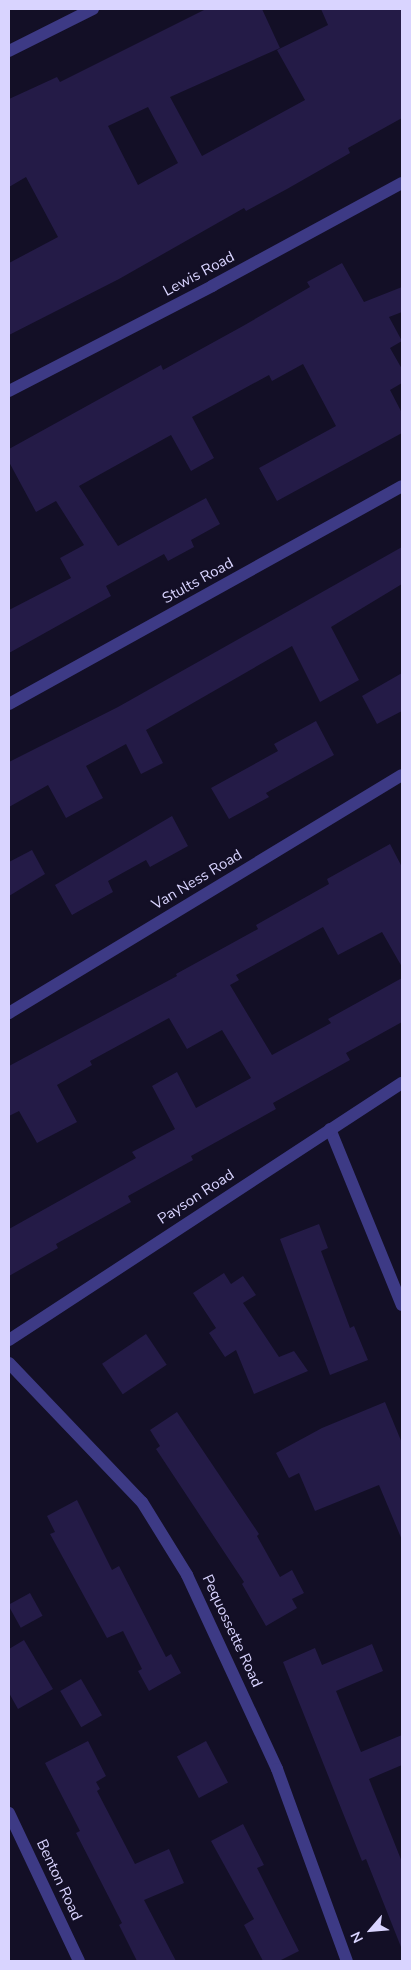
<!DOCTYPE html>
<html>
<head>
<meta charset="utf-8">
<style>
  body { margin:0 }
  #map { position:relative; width:411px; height:1970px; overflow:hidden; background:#130f26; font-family:"Nunito Sans",sans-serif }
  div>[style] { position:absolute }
  .building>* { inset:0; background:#241b47; transform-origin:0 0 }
  .minor>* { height:12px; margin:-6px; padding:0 6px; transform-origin:6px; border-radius:6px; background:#3d3a85 }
  .tertiary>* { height:12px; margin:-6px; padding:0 6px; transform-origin:6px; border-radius:6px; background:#3d3a85 }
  span { translate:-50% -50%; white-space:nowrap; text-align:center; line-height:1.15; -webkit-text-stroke:4px #130f26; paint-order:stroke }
  .street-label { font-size:15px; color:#d9d4ff }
  .frame { position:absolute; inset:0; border:10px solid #d9d4ff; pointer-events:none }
  .north { position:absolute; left:346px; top:1905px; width:50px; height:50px; -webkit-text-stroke:4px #130f26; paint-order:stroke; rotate:243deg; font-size:14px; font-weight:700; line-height:20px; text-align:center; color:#d9d4ff }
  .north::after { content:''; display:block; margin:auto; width:18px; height:22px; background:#d9d4ff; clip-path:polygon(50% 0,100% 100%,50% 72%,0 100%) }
</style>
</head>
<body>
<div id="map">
  <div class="building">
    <div style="clip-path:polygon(evenodd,206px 9px,262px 9px,280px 48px,170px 97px,202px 156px,305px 100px,277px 50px,328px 25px,321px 9px,402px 9px,402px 118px,348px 148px,350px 153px,287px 189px,246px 211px,244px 208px,119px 279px,9px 335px,9px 263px,58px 237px,26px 177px,9px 187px,9px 99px,57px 77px,60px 82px,206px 9px,148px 107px,178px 163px,138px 185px,108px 126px,148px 107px)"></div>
    <div style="clip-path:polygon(342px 263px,364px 302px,402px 287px,402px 312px,389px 317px,402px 341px,390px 348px,402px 369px,402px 383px,390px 390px,402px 413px,402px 433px,277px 501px,259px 468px,336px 426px,303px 364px,272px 381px,269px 375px,192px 417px,214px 458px,191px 471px,171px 435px,79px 486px,118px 546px,206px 498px,220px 524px,191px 540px,194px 547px,168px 561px,164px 554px,106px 586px,111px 596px,9px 653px,9px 610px,71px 578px,60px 558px,84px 545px,56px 501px,36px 512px,9px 462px,9px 449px,161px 365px,163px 370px,243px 326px,310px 287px,307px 282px)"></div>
    <div style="clip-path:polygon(402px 547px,402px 584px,331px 627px,359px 680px,320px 702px,292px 646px,146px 730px,163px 763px,141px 774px,126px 744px,86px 766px,103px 798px,66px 818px,48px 785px,9px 807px,9px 762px,118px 707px)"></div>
    <div style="clip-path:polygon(402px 673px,402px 711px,377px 724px,362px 696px)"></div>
    <div style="clip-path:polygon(316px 721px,334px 755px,266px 793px,269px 797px,229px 819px,211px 788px,278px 751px,274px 744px)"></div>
    <div style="clip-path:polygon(172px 816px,188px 846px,150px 867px,146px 860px,108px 881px,113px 892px,72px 915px,55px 885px)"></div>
    <div style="clip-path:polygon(390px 844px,402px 867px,402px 967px,382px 932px,338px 955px,323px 927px,236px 975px,239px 980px,230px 985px,272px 1055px,331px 1023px,328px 1019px,402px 978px,402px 1022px,346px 1053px,350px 1060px,273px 1103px,276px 1109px,191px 1156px,193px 1160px,128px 1196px,131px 1202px,56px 1244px,58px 1248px,9px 1276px,9px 1229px,136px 1158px,132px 1152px,175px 1129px,152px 1086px,177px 1072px,196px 1108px,251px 1078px,222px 1030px,187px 1049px,169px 1018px,90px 1061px,92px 1065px,57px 1085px,77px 1122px,37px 1143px,19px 1111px,9px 1116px,9px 1066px,177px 976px,176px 974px,258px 929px,256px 925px,329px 884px,327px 879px)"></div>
    <div style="clip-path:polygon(32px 850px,45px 874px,9px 896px,9px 862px)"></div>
    <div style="clip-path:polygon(319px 1224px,328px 1248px,321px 1251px,350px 1328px,354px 1326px,368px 1360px,330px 1375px,280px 1239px)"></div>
    <div style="clip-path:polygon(224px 1273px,231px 1284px,243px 1276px,256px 1295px,243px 1303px,279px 1357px,294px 1351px,308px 1371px,254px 1394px,236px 1350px,225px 1357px,209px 1333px,216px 1328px,193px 1293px)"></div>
    <div style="left:146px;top:1334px;width:37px;height:53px;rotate:56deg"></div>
    <div style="clip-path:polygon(385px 1402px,402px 1443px,402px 1540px,379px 1485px,315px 1511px,299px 1473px,289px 1478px,276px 1453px,322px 1428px)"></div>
    <div style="clip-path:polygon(177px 1412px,259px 1534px,257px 1536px,280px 1577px,292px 1570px,304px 1593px,292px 1599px,297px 1608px,266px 1626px,242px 1584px,244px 1582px,156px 1449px,160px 1446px,150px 1430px)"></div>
    <div style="clip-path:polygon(77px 1500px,112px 1570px,119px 1566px,166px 1657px,171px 1654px,181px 1673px,149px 1691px,138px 1671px,142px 1669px,123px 1631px,107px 1638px,50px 1534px,55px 1532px,47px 1516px)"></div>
    <div style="left:30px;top:1593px;width:26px;height:25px;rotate:61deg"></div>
    <div style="clip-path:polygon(24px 1640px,53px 1689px,18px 1709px,9px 1693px,9px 1649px)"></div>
    <div style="clip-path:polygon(372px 1644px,383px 1671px,336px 1691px,361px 1752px,402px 1735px,402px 1765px,369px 1779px,402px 1862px,401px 1947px,366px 1859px,362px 1861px,283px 1662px,315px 1648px,322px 1665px)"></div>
    <div style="left:81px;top:1679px;width:42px;height:24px;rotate:60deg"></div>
    <div style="clip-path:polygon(88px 1741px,106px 1776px,96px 1782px,100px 1789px,97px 1791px,135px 1864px,169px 1849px,184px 1883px,144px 1900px,176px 1961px,137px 1961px,119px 1925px,122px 1923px,76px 1833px,80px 1831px,45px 1763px)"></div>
    <div style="left:206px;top:1741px;width:47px;height:33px;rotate:62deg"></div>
    <div style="clip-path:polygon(243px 1824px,264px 1865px,257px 1868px,299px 1951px,279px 1961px,263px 1961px,244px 1925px,254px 1919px,211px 1841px)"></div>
  </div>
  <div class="minor">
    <div style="left:9px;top:391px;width:229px;rotate:-27.3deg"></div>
    <div style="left:212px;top:286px;width:216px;rotate:-28.5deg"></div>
    <div style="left:9px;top:704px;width:449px;rotate:-29deg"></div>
    <div style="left:9px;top:1013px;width:459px;rotate:-31.2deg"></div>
    <div style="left:330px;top:1129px;width:190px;rotate:67.8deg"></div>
    <div style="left:9px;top:1340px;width:470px;rotate:-33.2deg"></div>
    <div style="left:9px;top:1363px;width:192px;rotate:46.3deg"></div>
    <div style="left:142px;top:1502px;width:86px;rotate:58.3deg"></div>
    <div style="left:187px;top:1575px;width:214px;rotate:65.1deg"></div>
    <div style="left:277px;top:1769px;width:204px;rotate:70deg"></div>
    <div style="left:9px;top:1813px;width:164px;rotate:64.7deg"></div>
  </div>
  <div class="tertiary">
    <div style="left:9px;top:51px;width:94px;rotate:-26.6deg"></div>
  </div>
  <div class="street-label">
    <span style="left:199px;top:274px;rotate:-28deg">Lewis Road</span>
    <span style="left:198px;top:581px;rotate:-29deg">Stults Road</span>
    <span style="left:197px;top:880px;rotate:-31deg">Van Ness Road</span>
    <span style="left:196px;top:1197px;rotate:-33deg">Payson Road</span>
    <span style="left:232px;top:1631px;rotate:65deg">Pequossette Road</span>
    <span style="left:59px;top:1880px;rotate:65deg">Benton Road</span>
  </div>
  <div class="frame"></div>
  <div class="north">N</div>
</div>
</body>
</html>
